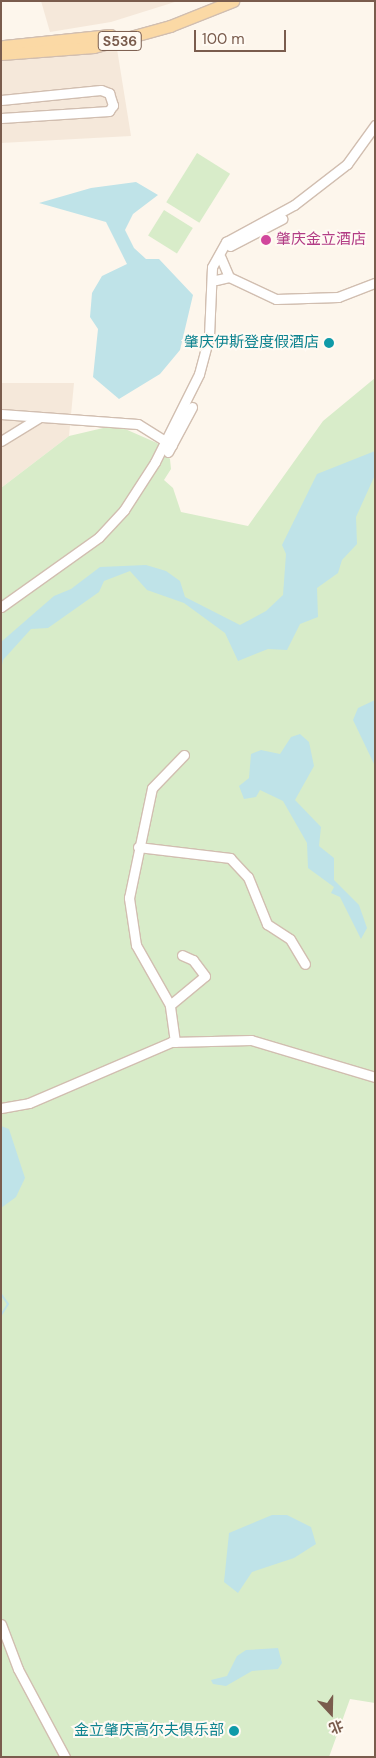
<!DOCTYPE html>
<html>
<head>
<meta charset="utf-8">
<style>
  body { margin:0 }
  #map { position:relative; width:376px; height:1758px; overflow:hidden; background:#fdf6ec; font-family:"DM Sans","Noto Sans SC",sans-serif }
  div>[style] { position:absolute }
  .residential>* { inset:0; background:#f5e8da }
  .green>* { inset:0; background:#d8ecc9; transform-origin:0 0 }
  .water>* { inset:0; background:#bfe3e8 }
  .stream>* { height:2px; margin:-1px; padding:0 1px; transform-origin:1px; border-radius:1px; background:#bfe3e8 }
  .roads { filter:drop-shadow(1px 0 #d1beb0) drop-shadow(-1px 0 #d1beb0) drop-shadow(0 1px #d1beb0) drop-shadow(0 -1px #d1beb0) }
  .minor>* { height:9px; margin:-4.5px; padding:0 4.5px; transform-origin:4.5px; border-radius:4.5px; background:#fff }
  .major>* { height:11px; margin:-5.5px; padding:0 5.5px; transform-origin:5.5px; border-radius:5.5px; background:#fbd9a5 }
  .dots>* { width:14px; height:14px; translate:-50% -50%; box-sizing:border-box; border:2px solid #fffaf3; border-radius:50% }
  span { translate:-50% -50%; white-space:nowrap; text-align:center; line-height:1.15; -webkit-text-stroke:4px #fffaf3; paint-order:stroke }
  .shield-label span { padding:1px 4px; background:#fffaf3; border:1px solid; border-radius:4px; -webkit-text-stroke-width:0 }
  .shield-label { font-size:14px; color:#7a5c4d; font-weight:700 }
  .hotel-label { font-size:15px; color:#b23c85 }
  .left { translate:0 -50%; text-align:left }
  .culture-label { font-size:15px; color:#0d838f }
  .right { translate:-100% -50%; text-align:right }
  .frame { position:absolute; inset:0; border:2px solid #7a5c4d; pointer-events:none }
  .north { position:absolute; left:306px; top:1688px; width:50px; height:50px; -webkit-text-stroke:4px #fffaf3; paint-order:stroke; rotate:159deg; font-size:14px; font-weight:700; line-height:20px; text-align:center; color:#7a5c4d }
  .north::after { content:''; display:block; margin:auto; width:18px; height:22px; background:#7a5c4d; clip-path:polygon(50% 0,100% 100%,50% 72%,0 100%) }
  .scale { position:absolute; left:194px; top:30px; width:92px; height:22px; box-sizing:border-box; border:2px solid #7a5c4d; border-top:0; padding-left:6px; font-size:15px; line-height:18px; white-space:nowrap; color:#7a5c4d; -webkit-text-stroke:4px #fffaf3; paint-order:stroke }
</style>
</head>
<body>
<div id="map">
  <div class="residential">
    <div style="clip-path:polygon(41px 1px,178px 1px,111px 22px,50px 32px)"></div>
    <div style="clip-path:polygon(117px 49px,131px 136px,1px 143px,1px 60px)"></div>
    <div style="clip-path:polygon(1px 383px,74px 383px,69px 436px,1px 488px)"></div>
  </div>
  <div class="green">
    <div style="left:197px;top:153px;width:39px;height:58px;rotate:32deg"></div>
    <div style="left:164px;top:210px;width:34px;height:30px;rotate:32deg"></div>
    <div style="clip-path:polygon(375px 378px,375px 1703px,350px 1699px,329px 1757px,1px 1757px,1px 488px,69px 436px,116px 425px,157px 443px,170px 459px,171px 469px,164px 480px,173px 488px,181px 512px,248px 526px,323px 421px)"></div>
  </div>
  <div class="water">
    <div style="clip-path:polygon(136px 182px,158px 195px,133px 214px,125px 230px,134px 248px,146px 259px,159px 259px,193px 295px,180px 350px,160px 374px,119px 399px,93px 377px,98px 329px,90px 317px,92px 293px,102px 276px,127px 264px,106px 222px,39px 203px,91px 188px)"></div>
    <div style="clip-path:polygon(375px 451px,375px 475px,356px 517px,357px 544px,342px 560px,338px 573px,317px 588px,318px 617px,300px 624px,287px 650px,268px 649px,238px 661px,225px 633px,184px 603px,147px 590px,130px 571px,104px 581px,99px 592px,48px 628px,31px 629px,3px 660px,1px 670px,1px 642px,54px 596px,71px 589px,100px 567px,146px 565px,166px 571px,180px 581px,185px 597px,240px 625px,266px 611px,283px 595px,286px 554px,282px 545px,317px 474px)"></div>
    <div style="clip-path:polygon(375px 700px,375px 766px,353px 720px,358px 708px)"></div>
    <div style="clip-path:polygon(300px 734px,309px 742px,314px 766px,295px 800px,321px 827px,319px 846px,334px 858px,334px 880px,359px 905px,367px 928px,361px 939px,340px 897px,331px 893px,334px 887px,308px 868px,307px 843px,283px 801px,260px 790px,256px 797px,244px 799px,239px 786px,249px 778px,251px 754px,261px 750px,280px 754px,291px 737px)"></div>
    <div style="clip-path:polygon(1px 1126px,9px 1129px,25px 1178px,16px 1197px,1px 1208px)"></div>
    <div style="clip-path:polygon(272px 1515px,287px 1515px,311px 1527px,316px 1544px,294px 1558px,252px 1572px,238px 1593px,224px 1582px,229px 1533px)"></div>
    <div style="clip-path:polygon(278px 1648px,282px 1663px,278px 1669px,252px 1671px,226px 1686px,213px 1684px,211px 1680px,227px 1676px,237px 1656px,246px 1650px)"></div>
  </div>
  <div class="stream">
    <div style="left:1px;top:1294px;width:12px;rotate:55deg"></div>
    <div style="left:8px;top:1304px;width:13px;rotate:122deg"></div>
  </div>
  <div class="roads">
    <div class="minor">
      <div style="left:1px;top:100px;width:100px;rotate:-5.7deg"></div>
      <div style="left:101px;top:90px;width:9px;rotate:21deg"></div>
      <div style="left:109px;top:93px;width:13px;rotate:72deg"></div>
      <div style="left:113px;top:105px;width:7px;rotate:124deg"></div>
      <div style="left:109px;top:111px;width:108px;rotate:176.3deg"></div>
      <div style="left:230px;top:246px;width:59px;rotate:-27.4deg"></div>
      <div style="left:229px;top:277px;width:52px;rotate:25.1deg"></div>
      <div style="left:276px;top:299px;width:62px;rotate:-1.8deg"></div>
      <div style="left:338px;top:297px;width:40px;rotate:-21deg"></div>
      <div style="left:216px;top:280px;width:13px;rotate:-13deg"></div>
      <div style="left:229px;top:277px;width:21px;rotate:-113deg"></div>
      <div style="left:1px;top:414px;width:137px;rotate:4.2deg"></div>
      <div style="left:138px;top:424px;width:40px;rotate:32deg"></div>
      <div style="left:1px;top:441px;width:46px;rotate:-31.6deg"></div>
      <div style="left:168px;top:452px;width:51px;rotate:-61.9deg"></div>
      <div style="left:1px;top:607px;width:120px;rotate:-35.5deg"></div>
      <div style="left:99px;top:537px;width:37px;rotate:-47deg"></div>
      <div style="left:124px;top:510px;width:57px;rotate:-57.1deg"></div>
      <div style="left:155px;top:462px;width:98px;rotate:-63.4deg"></div>
      <div style="left:199px;top:374px;width:39px;rotate:-75deg"></div>
      <div style="left:209px;top:336px;width:69px;rotate:-87.5deg"></div>
      <div style="left:212px;top:267px;width:29px;rotate:-61deg"></div>
      <div style="left:226px;top:242px;width:77px;rotate:-28.6deg"></div>
      <div style="left:294px;top:205px;width:67px;rotate:-37.7deg"></div>
      <div style="left:347px;top:164px;width:48px;rotate:-54.3deg"></div>
      <div style="left:138px;top:847px;width:93px;rotate:6.8deg"></div>
      <div style="left:230px;top:858px;width:26px;rotate:47deg"></div>
      <div style="left:248px;top:877px;width:51px;rotate:68deg"></div>
      <div style="left:267px;top:924px;width:27px;rotate:33deg"></div>
      <div style="left:290px;top:939px;width:29px;rotate:59deg"></div>
      <div style="left:170px;top:1005px;width:45px;rotate:-39.6deg"></div>
      <div style="left:205px;top:976px;width:20px;rotate:-127deg"></div>
      <div style="left:193px;top:960px;width:12px;rotate:-156deg"></div>
      <div style="left:175px;top:1042px;width:37px;rotate:-98deg"></div>
      <div style="left:170px;top:1005px;width:69px;rotate:-119.5deg"></div>
      <div style="left:136px;top:945px;width:48px;rotate:-98.5deg"></div>
      <div style="left:129px;top:898px;width:112px;rotate:-78.2deg"></div>
      <div style="left:152px;top:788px;width:46px;rotate:-45.9deg"></div>
      <div style="left:1px;top:1108px;width:28px;rotate:-10deg"></div>
      <div style="left:29px;top:1103px;width:155px;rotate:-23.2deg"></div>
      <div style="left:171px;top:1042px;width:80px;rotate:-1.4deg"></div>
      <div style="left:251px;top:1040px;width:129px;rotate:16.6deg"></div>
      <div style="left:1px;top:1624px;width:48px;rotate:69.3deg"></div>
      <div style="left:18px;top:1669px;width:100px;rotate:61.9deg"></div>
    </div>
    <div class="major">
      <div style="left:4px;top:46px;width:107px;rotate:-5.9deg"></div>
      <div style="left:1px;top:54px;width:93px;rotate:-4.3deg"></div>
      <div style="left:94px;top:47px;width:79px;rotate:-15.4deg"></div>
      <div style="left:170px;top:26px;width:68px;rotate:-21.6deg"></div>
    </div>
  </div>
  <div class="dots">
    <div style="left:266px;top:240px;background:#d1479c"></div>
    <div style="left:329px;top:343px;background:#0f9aa8"></div>
    <div style="left:234px;top:1731px;background:#0f9aa8"></div>
  </div>
  <div class="shield-label">
    <span style="left:120px;top:41px">S536</span>
  </div>
  <div class="hotel-label">
    <span class="left" style="left:276px;top:240px">肇庆金立酒店</span>
  </div>
  <div class="culture-label">
    <span class="right" style="left:319px;top:343px">肇庆伊斯登度假酒店</span>
    <span class="right" style="left:224px;top:1731px">金立肇庆高尔夫俱乐部</span>
  </div>
  <div class="frame"></div>
  <div class="north">北</div>
  <div class="scale">100 m</div>
</div>
</body>
</html>
